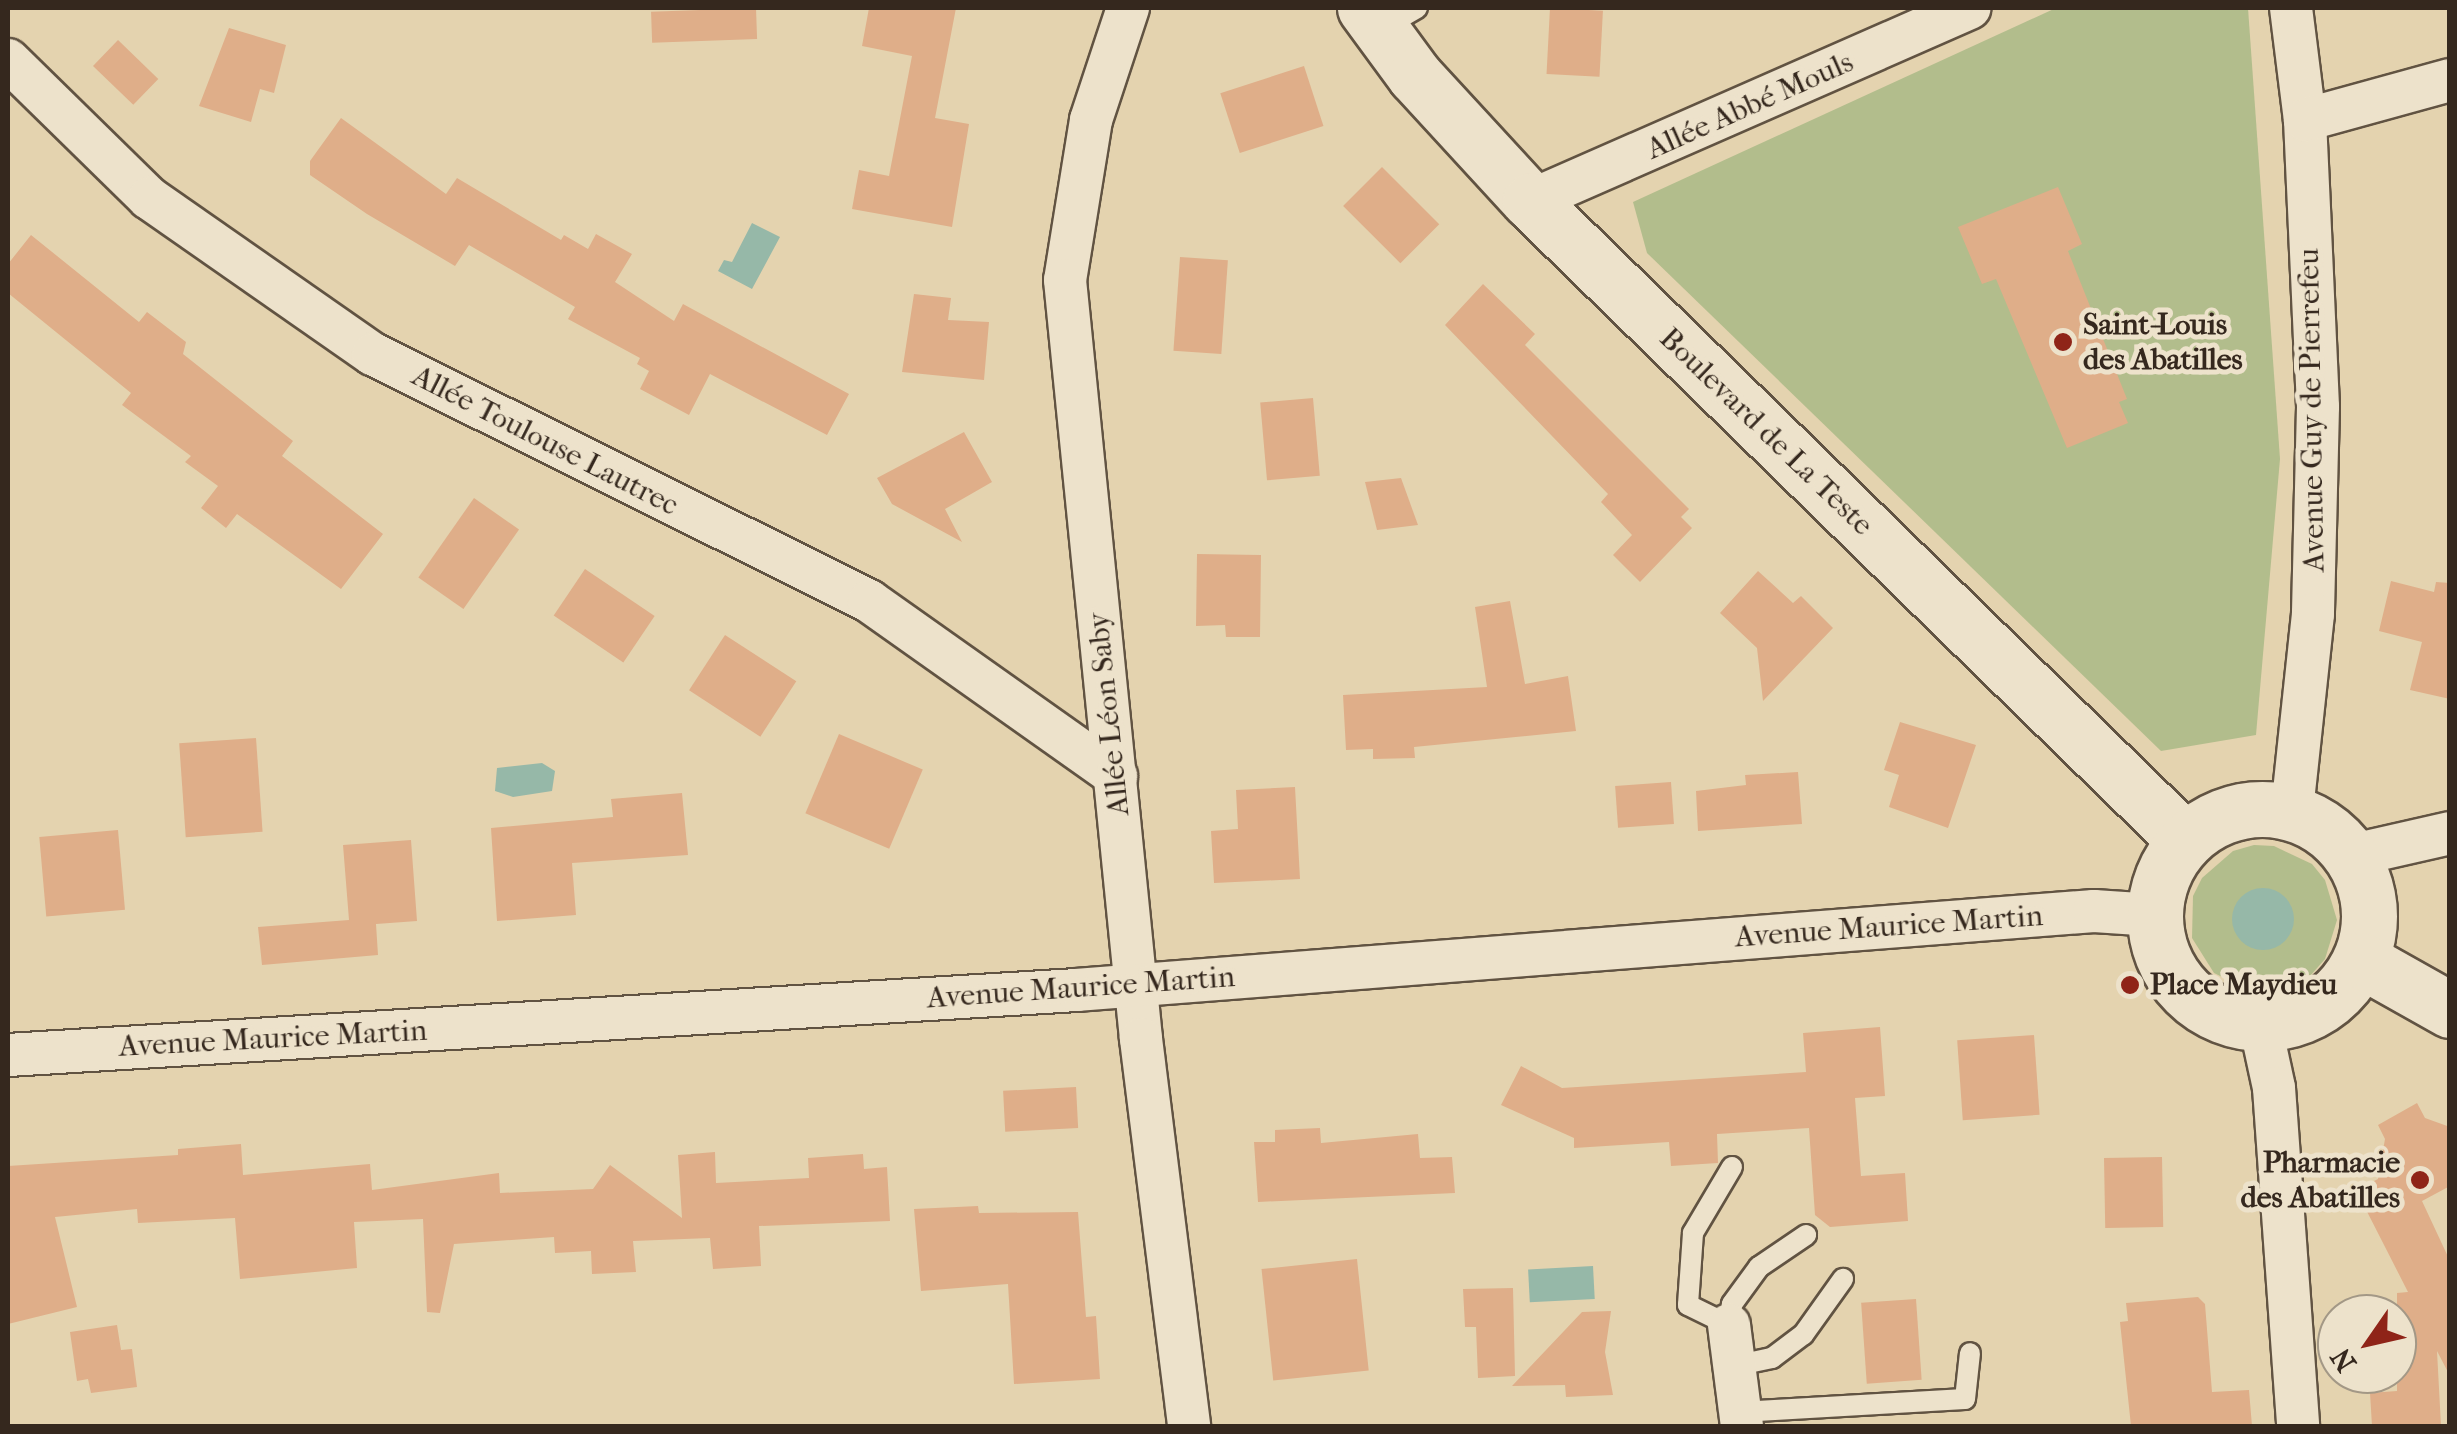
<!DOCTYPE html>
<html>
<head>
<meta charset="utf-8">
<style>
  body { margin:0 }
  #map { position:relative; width:2457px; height:1434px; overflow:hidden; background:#e4d3af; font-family:"IM FELL French Canon",serif }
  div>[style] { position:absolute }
  .green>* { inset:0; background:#b2bd8c }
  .water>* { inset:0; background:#96b8a8; transform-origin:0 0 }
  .round { border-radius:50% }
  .building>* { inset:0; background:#dfae89; transform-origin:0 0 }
  .roads { filter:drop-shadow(2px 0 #615342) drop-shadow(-2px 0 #615342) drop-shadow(0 2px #615342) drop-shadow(0 -2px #615342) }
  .lane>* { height:20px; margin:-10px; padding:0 10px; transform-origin:10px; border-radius:10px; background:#ede2cb }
  .street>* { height:42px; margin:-21px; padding:0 21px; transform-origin:21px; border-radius:21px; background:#ede2cb }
  .secondary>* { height:55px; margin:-27.5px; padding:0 27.5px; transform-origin:27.5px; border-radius:27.5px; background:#ede2cb }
  .secondary>.ring { margin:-27.5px; padding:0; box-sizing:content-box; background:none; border:55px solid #ede2cb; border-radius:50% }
  .dots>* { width:28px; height:28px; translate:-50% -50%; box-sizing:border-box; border:5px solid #ede2cb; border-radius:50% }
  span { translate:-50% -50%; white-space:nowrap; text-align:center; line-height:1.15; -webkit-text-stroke:10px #ede2cb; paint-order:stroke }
  .street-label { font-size:30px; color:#35281e }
  .poi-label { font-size:30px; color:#35281e; font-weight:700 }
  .left { translate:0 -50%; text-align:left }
  .right { translate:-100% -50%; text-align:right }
  .frame { position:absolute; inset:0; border:10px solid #35281e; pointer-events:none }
  .north { position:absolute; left:2317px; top:1294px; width:100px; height:100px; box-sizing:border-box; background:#ede2cb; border:2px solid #a39886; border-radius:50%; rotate:236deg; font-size:28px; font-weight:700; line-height:40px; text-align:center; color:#35281e }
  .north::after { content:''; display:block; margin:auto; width:35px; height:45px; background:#8f2418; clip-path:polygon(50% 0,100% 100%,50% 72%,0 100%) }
</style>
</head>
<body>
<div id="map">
  <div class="green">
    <div style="clip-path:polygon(2056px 8px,2248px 8px,2280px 459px,2256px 735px,2161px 751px,1647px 253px,1633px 202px)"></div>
    <div style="clip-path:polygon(2254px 845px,2274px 846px,2312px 864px,2325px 880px,2337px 920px,2325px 959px,2311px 975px,2273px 991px,2251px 991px,2214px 973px,2192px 938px,2193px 896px,2202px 878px,2233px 851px)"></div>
  </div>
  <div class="water">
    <div style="clip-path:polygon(752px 223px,780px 237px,752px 289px,718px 271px,724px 260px,732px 262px)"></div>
    <div style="clip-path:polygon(542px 763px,555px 771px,552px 791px,513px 797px,495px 791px,497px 768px)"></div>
    <div class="round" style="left:2232px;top:888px;width:62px;height:62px"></div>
    <div style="left:1593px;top:1266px;width:33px;height:65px;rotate:87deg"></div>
  </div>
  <div class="building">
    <div style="left:756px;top:8px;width:31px;height:105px;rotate:88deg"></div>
    <div style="clip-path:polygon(869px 8px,956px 8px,935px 118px,969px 124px,952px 227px,852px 209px,859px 170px,889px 176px,912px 56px,862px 46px)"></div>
    <div style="left:1550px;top:8px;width:53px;height:66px;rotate:3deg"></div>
    <div style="clip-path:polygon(229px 28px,286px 45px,274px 93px,260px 89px,251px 122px,199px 106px)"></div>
    <div style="left:118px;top:40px;width:56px;height:36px;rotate:44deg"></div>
    <div style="left:1304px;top:66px;width:63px;height:88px;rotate:72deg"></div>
    <div style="clip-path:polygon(341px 118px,446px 194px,457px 178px,561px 240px,564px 235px,588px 249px,596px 234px,632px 254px,615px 282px,674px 321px,683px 304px,849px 394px,827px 435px,710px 374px,689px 415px,640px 389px,649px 371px,637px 364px,640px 358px,568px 319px,575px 307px,469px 245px,455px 266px,367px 214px,310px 175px,310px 161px)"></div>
    <div style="left:1382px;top:167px;width:81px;height:55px;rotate:45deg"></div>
    <div style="clip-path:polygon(2058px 187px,2082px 244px,2068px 251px,2127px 399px,2119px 402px,2128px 423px,2067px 448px,1996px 279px,1982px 284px,1958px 227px)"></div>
    <div style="clip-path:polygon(31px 235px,139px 322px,147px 312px,186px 342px,183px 354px,293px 441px,282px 456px,383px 534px,341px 589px,237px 514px,226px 528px,201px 508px,218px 486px,185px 462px,191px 456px,122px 405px,131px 393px,8px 293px,8px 264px)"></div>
    <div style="left:1180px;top:257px;width:48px;height:94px;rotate:4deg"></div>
    <div style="clip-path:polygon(1483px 284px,1535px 334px,1525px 345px,1689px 509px,1681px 517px,1692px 528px,1640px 582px,1613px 555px,1632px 535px,1601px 502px,1608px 494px,1445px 325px)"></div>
    <div style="clip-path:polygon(914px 294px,951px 298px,948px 320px,989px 322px,984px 380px,902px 372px)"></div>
    <div style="left:1313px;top:398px;width:78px;height:53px;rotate:85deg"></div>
    <div style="clip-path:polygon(964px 432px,992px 482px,945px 509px,962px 542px,892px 504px,877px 478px)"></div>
    <div style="clip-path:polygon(1401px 478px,1418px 525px,1377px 530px,1365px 482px)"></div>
    <div style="left:474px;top:498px;width:55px;height:97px;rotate:35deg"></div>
    <div style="clip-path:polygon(1197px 554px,1261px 555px,1260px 637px,1226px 637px,1225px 625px,1196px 626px)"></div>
    <div style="left:585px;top:569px;width:84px;height:56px;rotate:34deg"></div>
    <div style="clip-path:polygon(1758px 571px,1793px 603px,1801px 596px,1833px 628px,1763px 701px,1757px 648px,1720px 613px)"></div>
    <div style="clip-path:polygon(2391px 581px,2434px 592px,2436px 582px,2450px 583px,2450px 699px,2410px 690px,2422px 642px,2379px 631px)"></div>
    <div style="clip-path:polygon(1510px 601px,1525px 684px,1568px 676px,1576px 731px,1414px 747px,1415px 758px,1373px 759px,1373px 749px,1346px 750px,1343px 695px,1487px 687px,1475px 607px)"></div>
    <div style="left:725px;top:635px;width:85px;height:66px;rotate:33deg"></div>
    <div style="clip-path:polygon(1900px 722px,1976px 745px,1948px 828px,1889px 807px,1899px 775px,1884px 770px)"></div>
    <div style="left:839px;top:734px;width:91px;height:86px;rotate:23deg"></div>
    <div style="left:256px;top:738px;width:94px;height:77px;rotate:86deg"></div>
    <div style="clip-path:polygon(1798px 772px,1802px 824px,1698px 831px,1696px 791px,1746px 785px,1745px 775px)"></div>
    <div style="left:1671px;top:782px;width:42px;height:56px;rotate:86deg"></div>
    <div style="clip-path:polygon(1295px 787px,1300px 879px,1214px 883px,1211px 831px,1238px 829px,1236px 790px)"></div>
    <div style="clip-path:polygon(682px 793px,688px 855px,572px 863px,576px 915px,497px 921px,491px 828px,613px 817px,611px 799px)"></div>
    <div style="left:118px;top:830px;width:80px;height:79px;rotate:85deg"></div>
    <div style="clip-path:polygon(411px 840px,417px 921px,376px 924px,378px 955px,262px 965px,258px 927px,349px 920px,343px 845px)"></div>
    <div style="clip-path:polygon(1880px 1027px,1885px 1096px,1855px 1098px,1861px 1176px,1905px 1173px,1908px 1221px,1830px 1227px,1815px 1215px,1809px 1128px,1717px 1134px,1718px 1163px,1671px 1166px,1669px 1142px,1574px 1148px,1574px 1138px,1501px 1105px,1521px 1066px,1562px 1088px,1806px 1072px,1803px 1033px)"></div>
    <div style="left:2034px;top:1035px;width:80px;height:77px;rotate:86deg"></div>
    <div style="left:1076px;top:1087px;width:41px;height:73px;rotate:87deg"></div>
    <div style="clip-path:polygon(2417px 1103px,2425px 1118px,2450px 1127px,2450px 1186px,2422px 1201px,2450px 1261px,2450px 1376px,2437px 1351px,2441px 1426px,2372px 1426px,2370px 1393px,2397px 1391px,2397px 1293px,2408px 1292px,2356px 1190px,2378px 1179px,2385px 1139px,2378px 1125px)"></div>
    <div style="clip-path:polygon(1320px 1128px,1321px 1143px,1418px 1134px,1420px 1158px,1452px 1157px,1455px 1193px,1258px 1202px,1254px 1142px,1275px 1142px,1275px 1130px)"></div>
    <div style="clip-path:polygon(241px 1144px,243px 1175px,370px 1164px,372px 1190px,499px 1173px,500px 1193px,593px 1189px,610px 1165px,682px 1218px,678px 1155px,715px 1152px,716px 1183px,809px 1178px,808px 1158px,863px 1154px,864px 1169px,887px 1167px,890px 1221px,759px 1226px,761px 1266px,713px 1269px,710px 1238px,633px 1241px,636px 1272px,592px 1274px,591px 1251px,555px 1253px,554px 1237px,454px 1244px,440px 1313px,427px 1312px,423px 1219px,354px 1222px,357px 1268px,240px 1279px,235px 1218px,138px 1223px,137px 1209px,55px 1217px,77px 1307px,8px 1324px,8px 1166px,178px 1155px,178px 1149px)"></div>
    <div style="left:2162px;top:1157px;width:70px;height:58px;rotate:89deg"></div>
    <div style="clip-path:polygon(978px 1206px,979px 1213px,1078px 1212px,1086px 1317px,1096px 1316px,1100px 1379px,1014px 1384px,1008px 1284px,921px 1291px,914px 1209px)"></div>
    <div style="left:1357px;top:1259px;width:112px;height:96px;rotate:84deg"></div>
    <div style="clip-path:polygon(1513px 1288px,1515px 1376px,1478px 1378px,1476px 1327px,1465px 1327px,1463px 1289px)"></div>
    <div style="clip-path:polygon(2198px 1297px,2205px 1304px,2212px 1392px,2249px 1390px,2252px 1426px,2131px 1426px,2120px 1322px,2128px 1321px,2126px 1303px)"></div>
    <div style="left:1916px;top:1299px;width:81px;height:55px;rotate:86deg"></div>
    <div style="clip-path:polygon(1611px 1311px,1605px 1352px,1613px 1395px,1566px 1397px,1565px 1385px,1512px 1386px,1582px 1312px)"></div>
    <div style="clip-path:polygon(117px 1325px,121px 1350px,132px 1349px,137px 1387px,91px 1393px,88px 1379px,77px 1381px,70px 1332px)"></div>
  </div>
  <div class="roads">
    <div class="lane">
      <div style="left:1384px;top:27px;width:38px;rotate:-30deg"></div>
      <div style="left:1732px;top:1167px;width:77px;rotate:120.6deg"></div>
      <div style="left:1693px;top:1233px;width:72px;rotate:94deg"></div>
      <div style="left:1688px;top:1305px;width:46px;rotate:26deg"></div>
      <div style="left:1729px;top:1325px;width:21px;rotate:-82deg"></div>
      <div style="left:1732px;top:1304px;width:46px;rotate:-53.9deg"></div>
      <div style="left:1759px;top:1267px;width:57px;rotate:-34.2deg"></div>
      <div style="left:1734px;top:1366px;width:39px;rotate:-12deg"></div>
      <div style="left:1772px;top:1358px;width:39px;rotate:-37deg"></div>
      <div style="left:1803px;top:1335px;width:69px;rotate:-54.5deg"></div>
      <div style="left:1740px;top:1412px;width:225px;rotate:-3.3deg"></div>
      <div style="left:1965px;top:1399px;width:46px;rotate:-83.8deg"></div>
    </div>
    <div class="street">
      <div style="left:1128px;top:8px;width:118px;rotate:108.3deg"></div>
      <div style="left:1091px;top:120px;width:162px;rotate:99.2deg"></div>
      <div style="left:1065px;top:280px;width:763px;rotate:84.28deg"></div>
      <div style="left:1141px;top:1039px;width:390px;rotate:82.9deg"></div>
      <div style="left:2291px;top:8px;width:113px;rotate:82.9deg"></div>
      <div style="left:2305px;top:120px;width:287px;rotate:87.4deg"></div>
      <div style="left:2318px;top:407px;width:207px;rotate:91.4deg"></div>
      <div style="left:2313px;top:614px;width:199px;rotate:96.1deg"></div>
      <div style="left:8px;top:60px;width:197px;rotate:44.4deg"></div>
      <div style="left:149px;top:198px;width:273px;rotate:34.9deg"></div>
      <div style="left:373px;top:354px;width:554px;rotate:26.47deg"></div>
      <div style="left:869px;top:601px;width:303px;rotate:35.3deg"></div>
      <div style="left:2305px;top:120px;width:150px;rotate:-15.4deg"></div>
      <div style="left:1530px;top:201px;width:480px;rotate:-23.7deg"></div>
      <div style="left:2353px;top:855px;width:99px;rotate:-12.8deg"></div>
      <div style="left:2260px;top:1023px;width:66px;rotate:77.8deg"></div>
      <div style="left:2274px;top:1088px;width:339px;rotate:85.9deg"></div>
      <div style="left:8px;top:1055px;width:1070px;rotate:-3.48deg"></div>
      <div style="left:1076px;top:990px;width:1021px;rotate:-4.44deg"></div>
      <div style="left:2094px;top:911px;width:60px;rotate:3.8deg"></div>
      <div style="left:1729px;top:1325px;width:102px;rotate:82.7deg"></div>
    </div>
    <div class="secondary">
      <div style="left:1365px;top:8px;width:84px;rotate:53.7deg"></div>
      <div style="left:1415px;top:76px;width:170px;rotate:47.4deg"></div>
      <div style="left:1530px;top:201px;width:915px;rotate:44.29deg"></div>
      <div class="ring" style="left:2155px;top:809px;width:159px;height:159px"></div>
      <div style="left:2361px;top:960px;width:102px;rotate:29.3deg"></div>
    </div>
  </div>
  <div class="dots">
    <div style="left:2063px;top:342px;background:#8f2418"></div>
    <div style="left:2130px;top:985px;background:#8f2418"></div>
    <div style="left:2420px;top:1180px;background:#8f2418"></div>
  </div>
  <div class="street-label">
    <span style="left:1750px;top:106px;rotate:-24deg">Allée Abbé Mouls</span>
    <span style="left:2312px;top:410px;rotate:-91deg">Avenue Guy de Pierrefeu</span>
    <span style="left:1766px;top:432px;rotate:44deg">Boulevard de La Teste</span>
    <span style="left:545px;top:441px;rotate:27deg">Allée Toulouse Lautrec</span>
    <span style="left:1109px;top:714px;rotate:-96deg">Allée Léon Saby</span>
    <span style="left:1889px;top:927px;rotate:-4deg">Avenue Maurice Martin</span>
    <span style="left:1081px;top:988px;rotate:-4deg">Avenue Maurice Martin</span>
    <span style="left:273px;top:1039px;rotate:-3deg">Avenue Maurice Martin</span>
  </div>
  <div class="poi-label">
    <span class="left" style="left:2083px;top:342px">Saint-Louis<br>des Abatilles</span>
    <span class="left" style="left:2150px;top:985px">Place Maydieu</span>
    <span class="right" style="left:2400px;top:1180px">Pharmacie<br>des Abatilles</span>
  </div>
  <div class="frame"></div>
  <div class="north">N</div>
</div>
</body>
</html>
